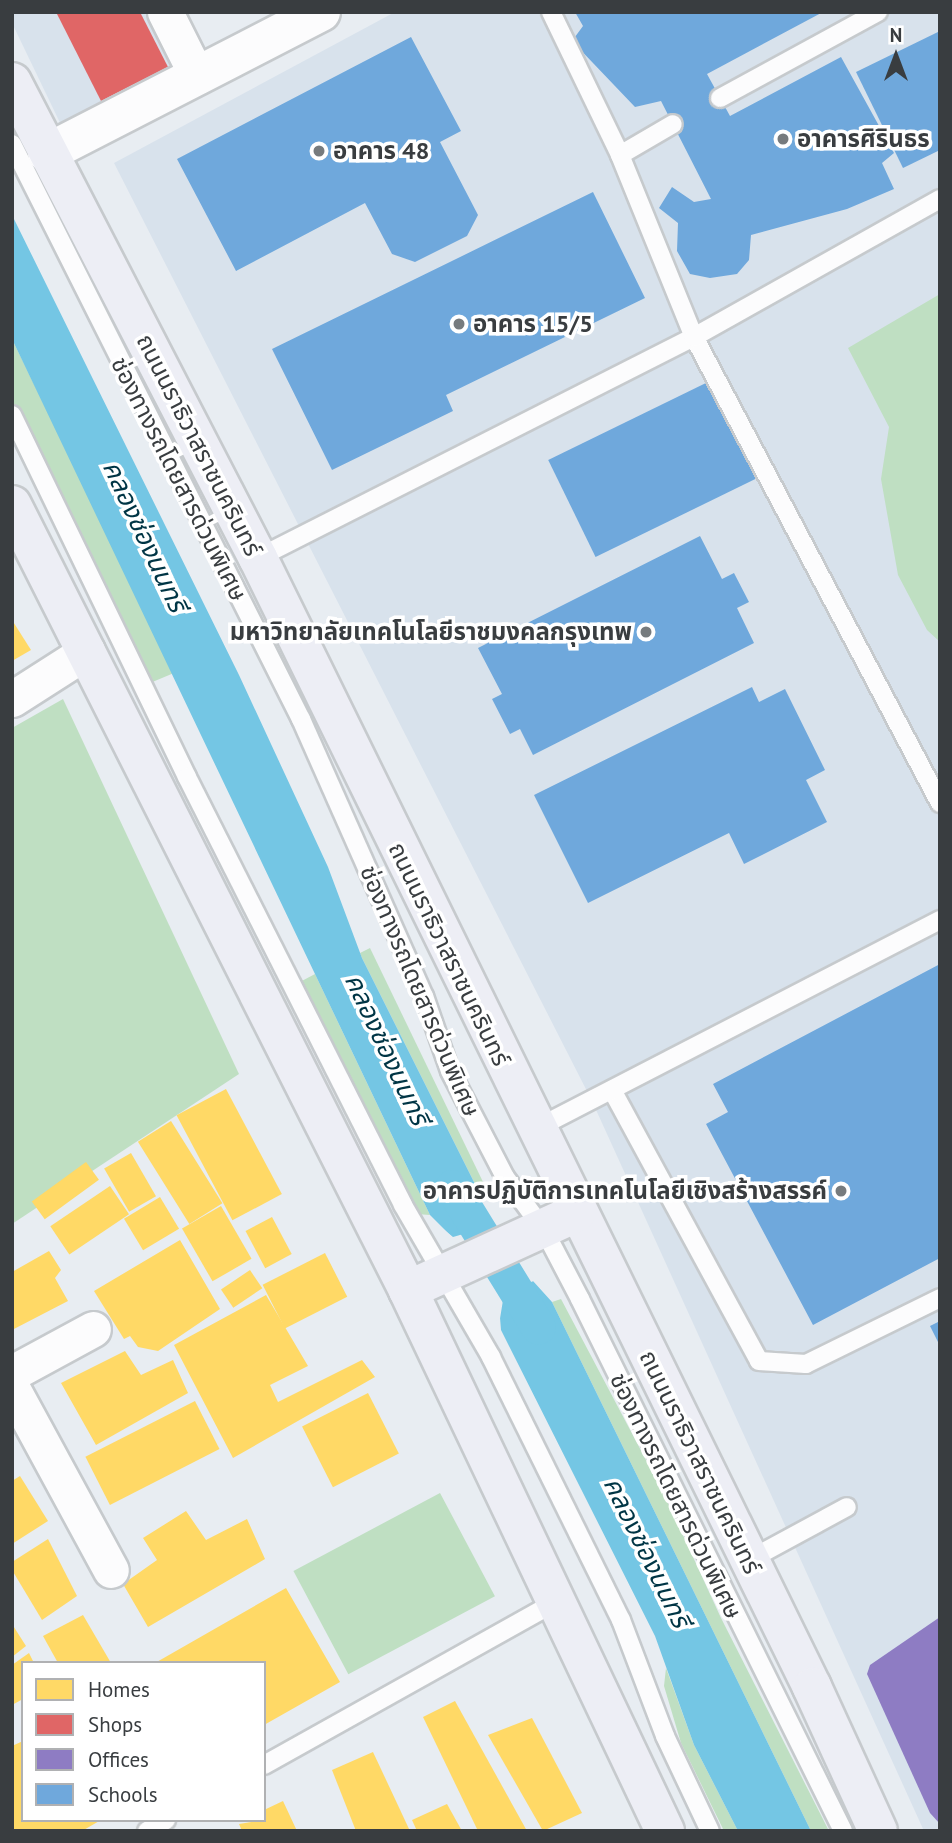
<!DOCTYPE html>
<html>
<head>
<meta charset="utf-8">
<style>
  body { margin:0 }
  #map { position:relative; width:952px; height:1843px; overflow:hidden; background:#e8edf2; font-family:"PT Sans","Noto Sans Thai",sans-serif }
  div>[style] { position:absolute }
  .built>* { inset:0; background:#d8e2ec }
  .green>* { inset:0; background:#bfdfc2; transform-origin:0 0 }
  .water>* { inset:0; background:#74c6e4 }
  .pier>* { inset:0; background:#e8edf2 }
  .homes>* { inset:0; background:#ffd966; transform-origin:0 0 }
  .shops>* { inset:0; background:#e06666 }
  .offices>* { inset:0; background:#8e7cc3 }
  .schools>* { inset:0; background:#6fa8dc; transform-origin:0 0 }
  .canal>* { height:35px; margin:-17.5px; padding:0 17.5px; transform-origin:17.5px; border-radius:17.5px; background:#74c6e4 }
  .roads { filter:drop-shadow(2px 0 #c6cacd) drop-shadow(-2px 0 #c6cacd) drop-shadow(0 2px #c6cacd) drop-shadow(0 -2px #c6cacd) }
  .lane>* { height:18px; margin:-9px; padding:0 9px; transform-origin:9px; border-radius:9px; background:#fcfcfd }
  .street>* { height:35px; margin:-17.5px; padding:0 17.5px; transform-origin:17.5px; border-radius:17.5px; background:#fcfcfd }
  .secondary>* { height:38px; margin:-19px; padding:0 19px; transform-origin:19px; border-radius:19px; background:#fcfcfd }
  .primary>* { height:38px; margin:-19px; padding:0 19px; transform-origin:19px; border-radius:19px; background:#edeef5 }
  .dots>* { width:19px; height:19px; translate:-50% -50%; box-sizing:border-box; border:4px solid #fff; border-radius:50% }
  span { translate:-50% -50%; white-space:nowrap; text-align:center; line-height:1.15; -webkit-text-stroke:7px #fff; paint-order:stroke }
  .poi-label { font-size:24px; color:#393d40; font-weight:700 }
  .left { translate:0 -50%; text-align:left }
  .right { translate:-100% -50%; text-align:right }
  .street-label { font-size:24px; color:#393d40 }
  .water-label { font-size:26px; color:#003545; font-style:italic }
  .frame { position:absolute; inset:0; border:14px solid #393d40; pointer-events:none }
  .legend { position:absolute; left:21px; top:1661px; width:245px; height:161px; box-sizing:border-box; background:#fff; border:2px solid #b0b1b3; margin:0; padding:9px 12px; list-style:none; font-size:21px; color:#393d40 }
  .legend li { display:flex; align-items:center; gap:14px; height:35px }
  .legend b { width:35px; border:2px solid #b0b1b3 }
  .north { position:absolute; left:861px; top:21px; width:70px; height:70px; -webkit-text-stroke:5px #fff; paint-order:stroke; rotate:0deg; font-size:19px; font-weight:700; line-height:28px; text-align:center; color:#393d40 }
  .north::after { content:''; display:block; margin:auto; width:24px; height:32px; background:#393d40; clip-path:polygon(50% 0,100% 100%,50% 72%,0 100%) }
</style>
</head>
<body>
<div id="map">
  <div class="built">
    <div style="clip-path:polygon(12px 12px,178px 12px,202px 60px,63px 129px,12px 23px)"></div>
    <div style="clip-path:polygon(395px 12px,940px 12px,940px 1831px,924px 1831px,592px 1101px,114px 163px)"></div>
  </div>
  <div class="green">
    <div style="clip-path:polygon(940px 294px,940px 642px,927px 630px,898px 575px,881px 479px,889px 427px,848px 348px)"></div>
    <div style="clip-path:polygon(12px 339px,74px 466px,174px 673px,150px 683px,12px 402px)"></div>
    <div style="clip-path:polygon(63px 699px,239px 1074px,12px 1224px,12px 728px)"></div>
    <div style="clip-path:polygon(370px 948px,484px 1184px,475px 1184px,362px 958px,360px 953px)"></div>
    <div style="clip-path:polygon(315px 974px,430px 1215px,416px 1214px,298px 983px)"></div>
    <div style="clip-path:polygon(561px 1299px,665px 1496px,721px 1618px,829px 1831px,811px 1831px,552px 1302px)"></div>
    <div style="left:440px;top:1493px;width:117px;height:166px;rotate:62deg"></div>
    <div style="clip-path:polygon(666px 1668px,694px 1745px,738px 1831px,724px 1831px,681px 1743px,664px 1686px)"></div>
  </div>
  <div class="water">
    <div style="clip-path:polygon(12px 215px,239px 675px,328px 867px,362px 958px,479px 1192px,483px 1213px,479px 1226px,467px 1233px,453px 1238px,430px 1215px,12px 339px)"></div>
    <div style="clip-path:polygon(533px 1281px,552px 1302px,811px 1831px,738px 1831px,694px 1745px,655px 1636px,501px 1330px,499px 1305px,504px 1294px)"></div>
  </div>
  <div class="pier">
    <div style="clip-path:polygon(475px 1184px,482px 1190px,486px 1212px,482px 1227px,452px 1241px,438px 1233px,426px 1215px,453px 1237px,467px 1233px,479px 1226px,483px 1213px)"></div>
    <div style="clip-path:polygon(534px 1277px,555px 1301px,534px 1281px,518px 1284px,504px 1294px,498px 1331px,495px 1305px,501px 1292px,517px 1280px)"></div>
  </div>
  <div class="homes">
    <div style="clip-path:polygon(12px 620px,31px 650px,12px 661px)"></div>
    <div style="left:226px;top:1089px;width:119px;height:56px;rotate:62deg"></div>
    <div style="left:171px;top:1121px;width:97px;height:39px;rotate:58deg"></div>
    <div style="left:131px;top:1153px;width:50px;height:31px;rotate:60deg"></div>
    <div style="left:86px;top:1162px;width:22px;height:67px;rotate:54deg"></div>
    <div style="left:110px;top:1186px;width:34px;height:72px;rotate:56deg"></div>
    <div style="left:160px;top:1197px;width:37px;height:42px;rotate:59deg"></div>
    <div style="left:221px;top:1206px;width:61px;height:45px;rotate:60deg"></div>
    <div style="left:272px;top:1217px;width:42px;height:30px;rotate:62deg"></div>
    <div style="clip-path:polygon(180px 1240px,220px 1309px,158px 1351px,138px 1347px,130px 1336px,124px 1339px,94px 1291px)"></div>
    <div style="clip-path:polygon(49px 1251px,61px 1270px,55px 1278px,68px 1301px,12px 1330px,12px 1272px)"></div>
    <div style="left:325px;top:1253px;width:49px;height:70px;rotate:63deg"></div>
    <div style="left:250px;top:1270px;width:22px;height:35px;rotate:56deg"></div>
    <div style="clip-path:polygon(266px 1295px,308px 1366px,270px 1385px,278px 1402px,362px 1360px,375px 1377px,233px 1458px,174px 1345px)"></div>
    <div style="clip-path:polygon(125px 1351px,141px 1375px,173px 1360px,188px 1393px,96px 1445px,61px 1383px)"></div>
    <div style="left:368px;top:1393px;width:68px;height:74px;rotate:63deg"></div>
    <div style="left:195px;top:1401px;width:54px;height:123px;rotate:63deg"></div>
    <div style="clip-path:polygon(20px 1476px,48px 1521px,12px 1544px,12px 1481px)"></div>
    <div style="clip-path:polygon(186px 1511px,206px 1540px,247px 1519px,265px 1559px,148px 1627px,123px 1584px,157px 1560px,143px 1538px)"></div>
    <div style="clip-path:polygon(48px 1539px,77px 1596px,42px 1620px,12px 1570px,12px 1562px)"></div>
    <div style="clip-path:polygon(286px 1588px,340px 1682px,264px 1725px,264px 1663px,155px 1663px)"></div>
    <div style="clip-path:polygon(83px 1615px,111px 1663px,58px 1663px,43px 1636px)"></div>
    <div style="clip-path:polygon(12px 1624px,26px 1646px,12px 1657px)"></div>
    <div style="clip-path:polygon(29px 1653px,34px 1663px,23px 1663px,23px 1699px,12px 1705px,12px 1665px)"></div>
    <div style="clip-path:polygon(455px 1701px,527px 1831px,478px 1831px,423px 1717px)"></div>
    <div style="clip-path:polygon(532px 1718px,582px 1813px,543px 1831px,488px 1735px)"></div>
    <div style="clip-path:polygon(23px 1741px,23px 1820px,101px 1820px,82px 1831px,12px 1831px,12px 1746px)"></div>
    <div style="clip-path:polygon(373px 1752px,410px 1831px,356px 1831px,332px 1770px)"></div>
    <div style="clip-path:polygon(283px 1801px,297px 1831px,242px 1831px,239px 1824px,264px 1820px,264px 1810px)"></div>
    <div style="clip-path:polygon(447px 1804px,462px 1831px,417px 1831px,412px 1820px)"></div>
  </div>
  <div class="shops">
    <div style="clip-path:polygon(56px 12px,140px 12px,168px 67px,101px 101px)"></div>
  </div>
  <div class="offices">
    <div style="clip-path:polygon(940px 1617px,940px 1824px,930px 1813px,867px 1674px,870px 1665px)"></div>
  </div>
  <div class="schools">
    <div style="clip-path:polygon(575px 12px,823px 12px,707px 74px,730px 116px,841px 57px,894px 153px,882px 163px,894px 189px,847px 209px,751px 235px,749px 260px,737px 274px,710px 278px,690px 274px,677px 251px,678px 223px,659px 208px,672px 187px,694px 202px,711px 199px,661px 101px,635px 107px,572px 41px,583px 26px)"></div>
    <div style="clip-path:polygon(940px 31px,940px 150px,903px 168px,856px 72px)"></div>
    <div style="clip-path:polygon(411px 37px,461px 131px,440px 142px,478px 215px,467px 236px,415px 262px,392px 254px,365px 203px,236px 271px,177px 159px)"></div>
    <div style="clip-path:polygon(593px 192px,645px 298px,446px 395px,453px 411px,332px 470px,272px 349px)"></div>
    <div style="left:710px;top:381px;width:108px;height:180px;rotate:64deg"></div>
    <div style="clip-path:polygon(700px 536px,722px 579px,734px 573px,749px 602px,737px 608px,754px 643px,533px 755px,520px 729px,510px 734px,492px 699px,502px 694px,478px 648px)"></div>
    <div style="clip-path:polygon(752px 687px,759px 702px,785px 689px,825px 770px,806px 780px,827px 822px,744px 864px,729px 833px,588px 903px,534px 795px)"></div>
    <div style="clip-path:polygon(940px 964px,940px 1258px,813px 1325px,706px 1124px,728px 1112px,713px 1084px)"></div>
    <div style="clip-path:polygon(940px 1321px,940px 1346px,930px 1326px)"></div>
  </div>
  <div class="canal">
    <div style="left:452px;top:1187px;width:164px;rotate:58.4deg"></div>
  </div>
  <div class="roads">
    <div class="lane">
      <div style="left:551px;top:12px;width:159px;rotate:64.2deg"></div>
      <div style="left:620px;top:155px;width:196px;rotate:67.9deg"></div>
      <div style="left:694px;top:337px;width:527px;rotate:62.17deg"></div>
      <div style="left:720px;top:98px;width:180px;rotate:-28.6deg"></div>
      <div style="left:12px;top:144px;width:644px;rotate:63.32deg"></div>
      <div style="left:301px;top:719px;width:303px;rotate:66.1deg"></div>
      <div style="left:424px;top:996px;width:79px;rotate:70.9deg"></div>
      <div style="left:450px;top:1071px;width:119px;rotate:62.6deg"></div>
      <div style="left:505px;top:1177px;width:66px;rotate:53.7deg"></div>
      <div style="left:544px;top:1230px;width:78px;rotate:62.4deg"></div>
      <div style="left:580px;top:1299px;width:593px;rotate:63.69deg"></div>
      <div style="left:620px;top:155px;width:61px;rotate:-30.3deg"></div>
      <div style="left:12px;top:415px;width:402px;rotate:64.2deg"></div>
      <div style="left:187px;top:777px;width:479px;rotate:63.2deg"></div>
      <div style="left:403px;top:1205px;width:176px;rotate:59.9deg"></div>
      <div style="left:491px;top:1357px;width:293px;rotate:63.7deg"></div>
      <div style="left:621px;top:1620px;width:124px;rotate:69.2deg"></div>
      <div style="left:665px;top:1736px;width:105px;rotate:64.7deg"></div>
      <div style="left:258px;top:558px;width:489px;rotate:-26.9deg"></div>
      <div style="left:694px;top:337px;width:282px;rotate:-29.3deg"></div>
      <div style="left:612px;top:1090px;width:308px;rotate:61.5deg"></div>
      <div style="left:759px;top:1361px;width:47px;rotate:3.7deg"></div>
      <div style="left:806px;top:1364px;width:149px;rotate:-26.2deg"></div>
      <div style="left:535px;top:1129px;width:456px;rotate:-27.3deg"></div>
      <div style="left:749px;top:1560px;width:111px;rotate:-28.4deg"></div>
      <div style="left:264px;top:1765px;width:334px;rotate:-29.2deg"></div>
      <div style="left:147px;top:1831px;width:22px;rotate:-30deg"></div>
    </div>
    <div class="street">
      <div style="left:165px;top:12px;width:72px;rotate:63.4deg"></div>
      <div style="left:12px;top:699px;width:89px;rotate:-32.6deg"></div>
      <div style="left:12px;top:1373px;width:92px;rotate:-28.5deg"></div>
      <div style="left:12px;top:1388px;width:207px;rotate:61.5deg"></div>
    </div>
    <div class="secondary">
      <div style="left:47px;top:153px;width:308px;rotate:-27.2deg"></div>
    </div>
    <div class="primary">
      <div style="left:12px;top:82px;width:536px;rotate:62.67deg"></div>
      <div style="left:258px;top:558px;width:1258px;rotate:63.86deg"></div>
      <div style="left:812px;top:1687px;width:158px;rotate:65.4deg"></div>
      <div style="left:12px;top:505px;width:879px;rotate:63.23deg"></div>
      <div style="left:408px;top:1290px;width:599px;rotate:64.59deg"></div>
      <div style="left:408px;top:1290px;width:185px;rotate:-24.6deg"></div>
    </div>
  </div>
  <div class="dots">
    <div style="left:783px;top:139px;background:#767b7e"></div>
    <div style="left:319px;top:151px;background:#767b7e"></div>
    <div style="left:459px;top:324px;background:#767b7e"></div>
    <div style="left:646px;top:632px;background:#767b7e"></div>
    <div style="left:841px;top:1191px;background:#767b7e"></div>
  </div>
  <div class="poi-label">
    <span class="left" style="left:797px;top:139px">อาคารศิรินธร</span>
    <span class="left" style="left:333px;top:151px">อาคาร 48</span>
    <span class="left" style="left:473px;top:324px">อาคาร 15/5</span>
    <span class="right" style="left:632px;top:632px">มหาวิทยาลัยเทคโนโลยีราชมงคลกรุงเทพ</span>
    <span class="right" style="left:827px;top:1191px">อาคารปฏิบัติการเทคโนโลยีเชิงสร้างสรรค์</span>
  </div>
  <div class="street-label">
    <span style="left:199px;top:445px;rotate:63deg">ถนนนราธิวาสราชนครินทร์</span>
    <span style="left:179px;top:479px;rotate:63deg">ช่องทางรถโดยสารด่วนพิเศษ</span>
    <span style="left:449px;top:954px;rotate:64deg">ถนนนราธิวาสราชนครินทร์</span>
    <span style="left:420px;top:991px;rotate:67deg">ช่องทางรถโดยสารด่วนพิเศษ</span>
    <span style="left:700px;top:1462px;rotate:64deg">ถนนนราธิวาสราชนครินทร์</span>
    <span style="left:676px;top:1496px;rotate:64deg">ช่องทางรถโดยสารด่วนพิเศษ</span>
  </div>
  <div class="water-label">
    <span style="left:145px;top:536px;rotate:65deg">คลองช่องนนทรี</span>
    <span style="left:387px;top:1049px;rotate:65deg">คลองช่องนนทรี</span>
    <span style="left:647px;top:1552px;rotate:64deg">คลองช่องนนทรี</span>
  </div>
  <div class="frame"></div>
  <ul class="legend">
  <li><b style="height:19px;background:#ffd966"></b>Homes</li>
  <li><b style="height:19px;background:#e06666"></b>Shops</li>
  <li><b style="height:19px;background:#8e7cc3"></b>Offices</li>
  <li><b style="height:19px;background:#6fa8dc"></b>Schools</li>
  </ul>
  <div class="north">N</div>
</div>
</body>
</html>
